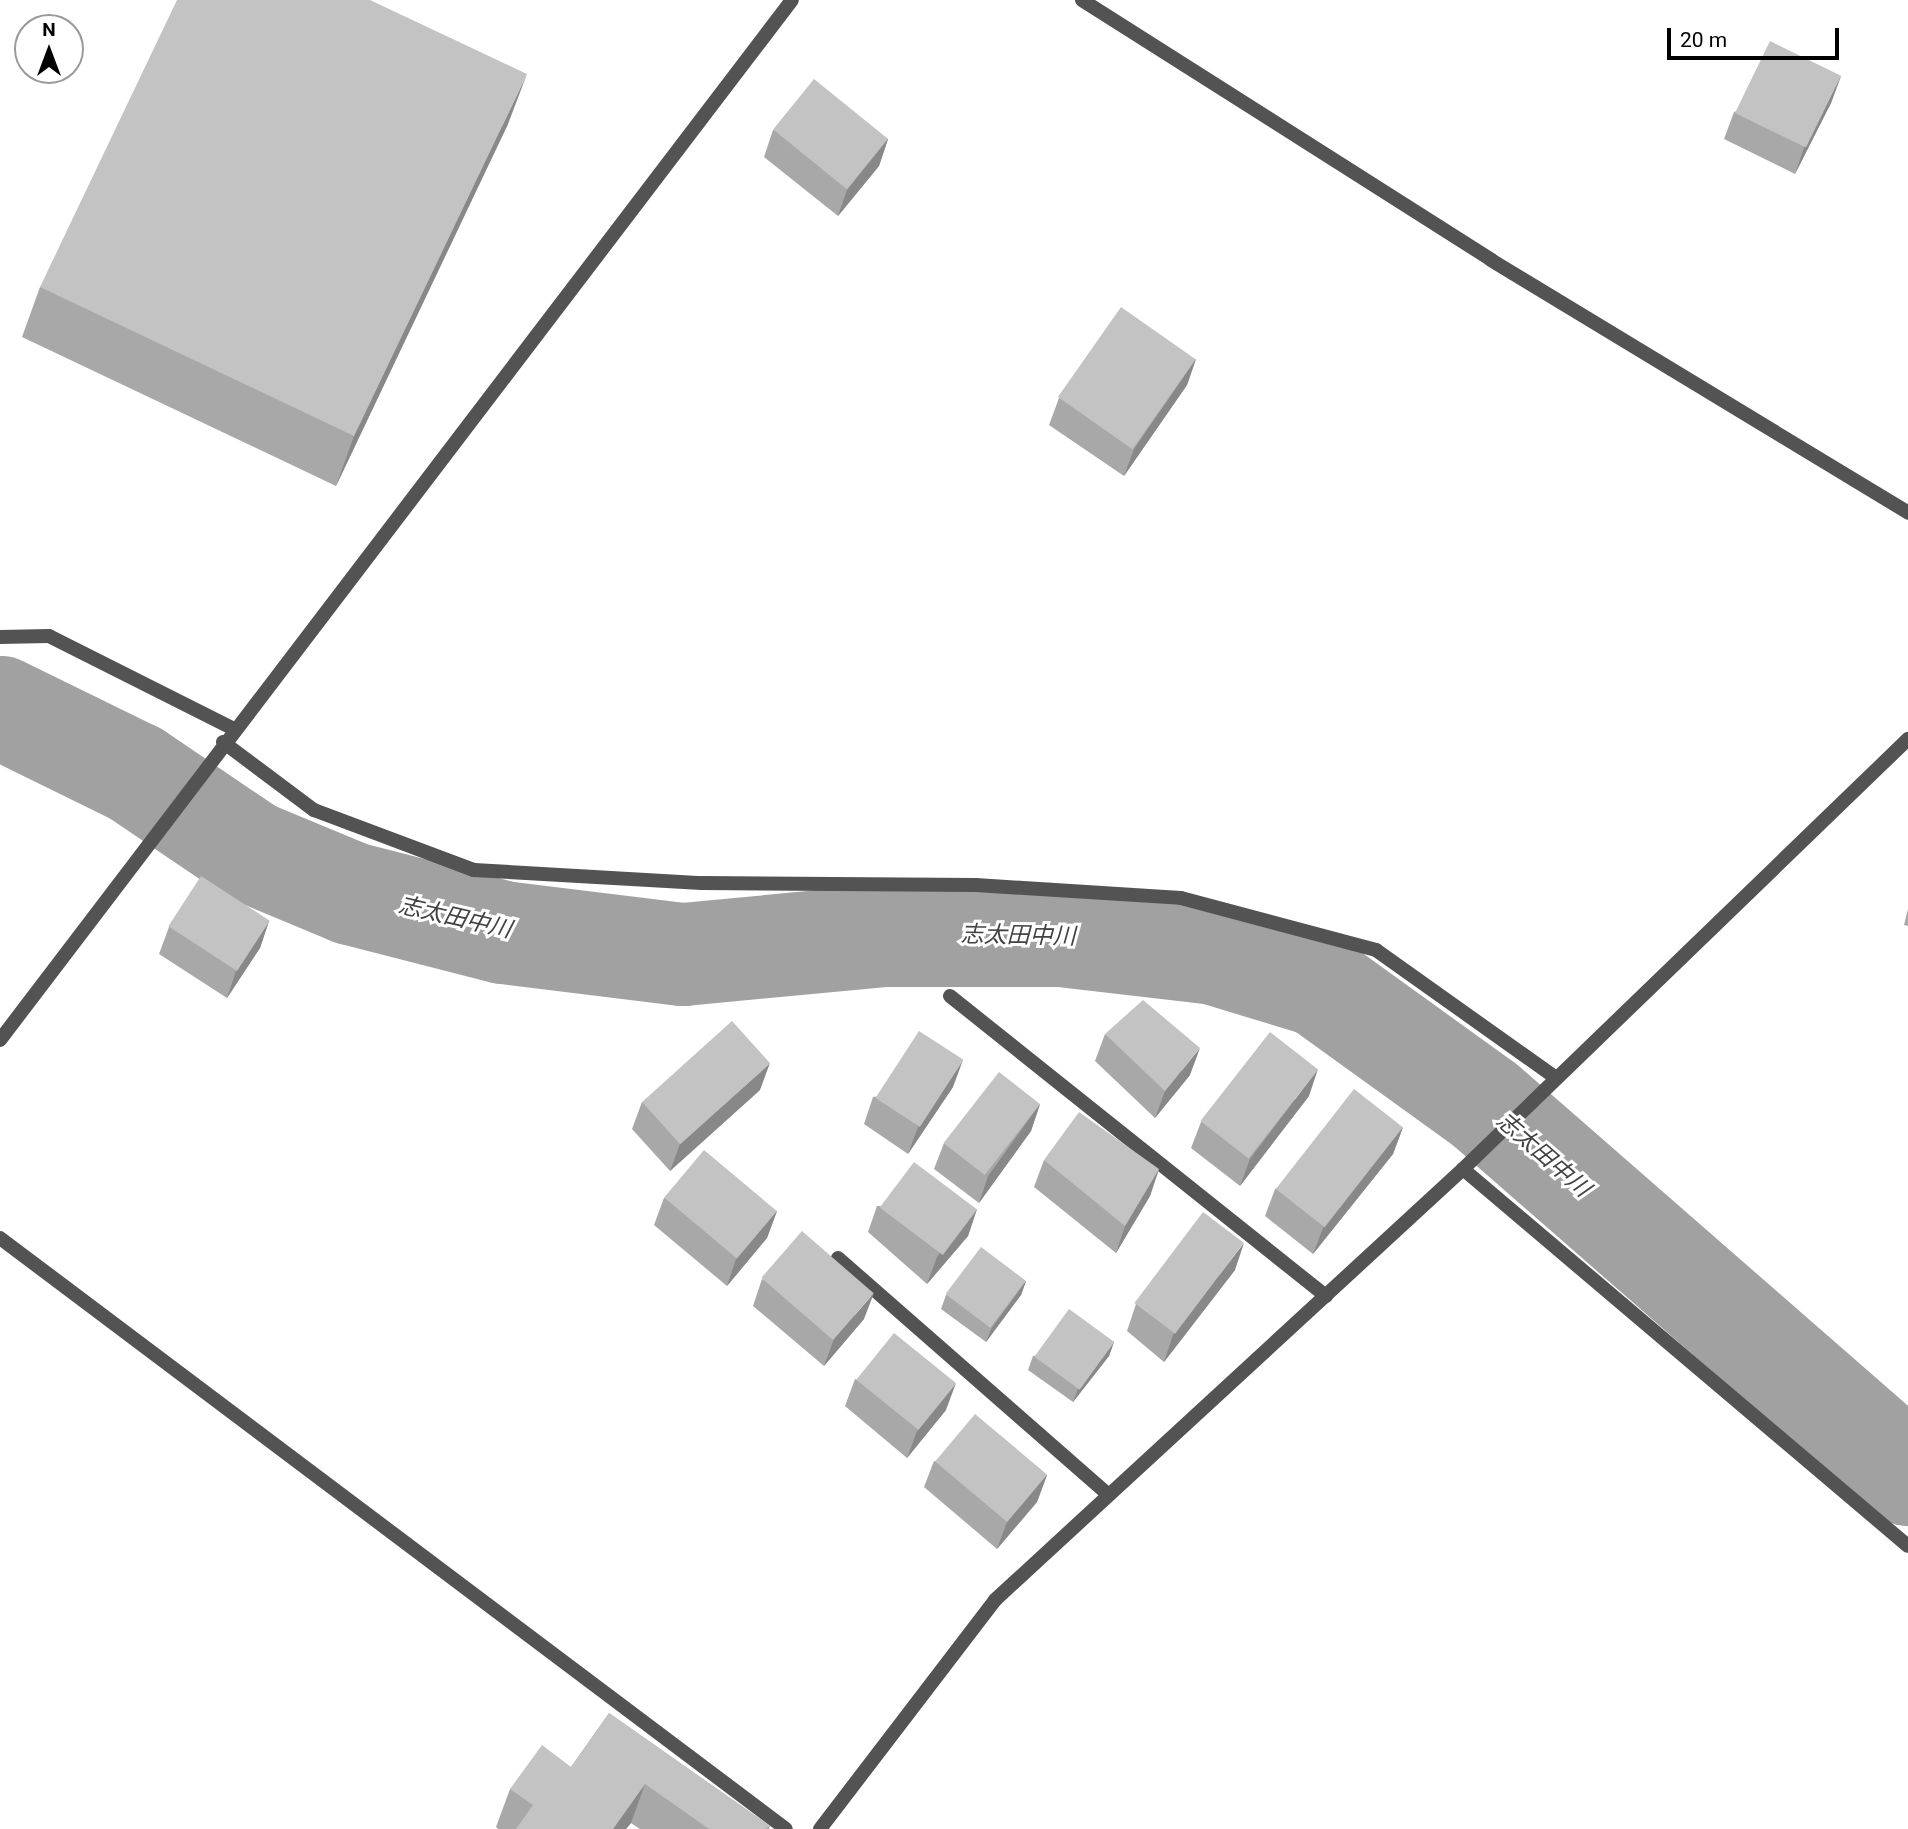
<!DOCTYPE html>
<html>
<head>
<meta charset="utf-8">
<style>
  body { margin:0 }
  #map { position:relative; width:1908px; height:1829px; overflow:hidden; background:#fff; font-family:Roboto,"Noto Sans JP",sans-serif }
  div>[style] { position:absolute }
  .river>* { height:103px; margin:-51.5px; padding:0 51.5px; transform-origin:51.5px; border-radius:51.5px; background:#a1a1a1 }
  .minor>* { height:14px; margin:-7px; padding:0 7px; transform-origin:7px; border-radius:7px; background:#535353 }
  .wall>* { inset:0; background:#a8a8a8 }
  .shaded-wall>* { inset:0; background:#888 }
  .building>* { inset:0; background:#c3c3c3; transform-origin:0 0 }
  span { translate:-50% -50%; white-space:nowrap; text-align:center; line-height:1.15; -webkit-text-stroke:6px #fff; paint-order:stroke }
  .water-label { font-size:23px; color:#424242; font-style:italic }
  .north { position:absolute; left:14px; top:14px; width:70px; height:70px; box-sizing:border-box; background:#fff; border:2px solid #999; border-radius:50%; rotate:0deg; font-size:19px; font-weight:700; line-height:28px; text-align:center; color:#000 }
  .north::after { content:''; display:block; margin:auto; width:24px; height:32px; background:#000; clip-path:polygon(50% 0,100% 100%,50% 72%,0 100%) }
  .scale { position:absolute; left:1667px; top:28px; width:172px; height:32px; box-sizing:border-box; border:4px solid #000; border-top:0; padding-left:9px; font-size:21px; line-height:24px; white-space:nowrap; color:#000; -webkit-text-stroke:5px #fff; paint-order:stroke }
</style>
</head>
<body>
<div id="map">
  <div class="river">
    <div style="left:0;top:707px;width:150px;rotate:26.1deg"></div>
    <div style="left:135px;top:773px;width:139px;rotate:34.1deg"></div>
    <div style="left:250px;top:851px;width:109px;rotate:22.6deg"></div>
    <div style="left:351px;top:893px;width:157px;rotate:14.4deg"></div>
    <div style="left:503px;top:932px;width:181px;rotate:7deg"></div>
    <div style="left:683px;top:954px;width:202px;rotate:-5.4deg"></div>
    <div style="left:884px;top:935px;width:177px"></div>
    <div style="left:1061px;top:935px;width:154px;rotate:6.7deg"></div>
    <div style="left:1214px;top:953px;width:110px;rotate:16.9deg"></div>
    <div style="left:1319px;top:985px;width:203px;rotate:35.8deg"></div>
    <div style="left:1484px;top:1104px;width:563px;rotate:41.11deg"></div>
  </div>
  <div class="minor">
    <div style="left:1082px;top:0;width:485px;rotate:32.4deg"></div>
    <div style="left:1491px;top:260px;width:488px;rotate:31.2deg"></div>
    <div style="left:0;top:637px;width:49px;rotate:-1.2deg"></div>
    <div style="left:49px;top:636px;width:207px;rotate:26.7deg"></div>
    <div style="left:223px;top:742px;width:114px;rotate:36.8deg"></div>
    <div style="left:314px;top:810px;width:171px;rotate:20.6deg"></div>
    <div style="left:474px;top:870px;width:228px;rotate:3.3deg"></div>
    <div style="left:702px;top:883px;width:274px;rotate:0.4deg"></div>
    <div style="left:976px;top:885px;width:205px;rotate:3.6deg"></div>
    <div style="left:1181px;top:898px;width:202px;rotate:14.9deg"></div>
    <div style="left:1376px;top:950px;width:221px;rotate:35.4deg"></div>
    <div style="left:950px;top:996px;width:481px;rotate:38.6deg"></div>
    <div style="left:0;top:1040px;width:1307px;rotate:-52.71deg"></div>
    <div style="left:1463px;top:1169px;width:583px;rotate:40.27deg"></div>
    <div style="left:0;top:1238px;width:983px;rotate:36.94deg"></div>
    <div style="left:838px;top:1258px;width:359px;rotate:41.2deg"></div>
    <div style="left:820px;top:1829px;width:288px;rotate:-52.6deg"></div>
    <div style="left:995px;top:1600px;width:636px;rotate:-42.64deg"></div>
    <div style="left:1463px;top:1169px;width:619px;rotate:-44.02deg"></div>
  </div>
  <div class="wall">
    <div style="clip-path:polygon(1841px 76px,1831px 103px,1795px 174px,1724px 139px,1734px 112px)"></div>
    <div style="clip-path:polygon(508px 124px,336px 486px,22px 337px,40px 287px)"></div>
    <div style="clip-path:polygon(773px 130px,888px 139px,879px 166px,838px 216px,764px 157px)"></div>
    <div style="clip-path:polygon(1196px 359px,1187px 385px,1124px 476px,1049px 425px,1059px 398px)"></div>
    <div style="clip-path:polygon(1908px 909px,1908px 926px,1904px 925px)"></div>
    <div style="clip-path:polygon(269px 921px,260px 948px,227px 998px,159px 954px,169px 927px)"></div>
    <div style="clip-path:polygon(1105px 1034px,1190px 1075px,1155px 1118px,1095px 1061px)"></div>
    <div style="clip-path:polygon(953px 1087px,908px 1154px,864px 1124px,873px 1097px)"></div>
    <div style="clip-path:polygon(760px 1090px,670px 1171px,632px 1129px,642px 1102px)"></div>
    <div style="clip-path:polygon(1309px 1096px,1240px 1186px,1191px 1148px,1201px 1122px)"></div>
    <div style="clip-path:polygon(1040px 1104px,1031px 1131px,979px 1203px,934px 1169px,944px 1143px)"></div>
    <div style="clip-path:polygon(1403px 1127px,1393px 1154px,1313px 1254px,1265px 1216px,1275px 1189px)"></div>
    <div style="clip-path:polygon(1044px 1160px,1159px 1169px,1150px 1196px,1116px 1253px,1034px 1187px)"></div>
    <div style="clip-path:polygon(664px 1198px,777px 1211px,767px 1238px,727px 1286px,654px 1225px)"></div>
    <div style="clip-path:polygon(877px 1206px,977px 1209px,968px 1236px,927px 1284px,868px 1232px)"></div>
    <div style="clip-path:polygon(1235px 1270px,1164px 1362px,1127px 1331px,1136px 1304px)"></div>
    <div style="clip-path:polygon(762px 1279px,864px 1319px,824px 1366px,753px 1306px)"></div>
    <div style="clip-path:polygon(1026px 1281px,1021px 1295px,986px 1342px,941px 1309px,946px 1295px)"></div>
    <div style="clip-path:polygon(1114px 1342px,1109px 1356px,1073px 1402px,1028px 1370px,1033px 1356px)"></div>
    <div style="clip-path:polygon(855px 1379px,946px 1410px,907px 1458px,845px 1406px)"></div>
    <div style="clip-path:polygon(934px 1461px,1047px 1475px,1037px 1502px,997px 1549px,924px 1487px)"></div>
    <div style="clip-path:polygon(609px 1713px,770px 1826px,769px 1829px,640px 1829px,631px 1823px,626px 1829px,498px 1829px,496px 1827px,510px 1789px,571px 1767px)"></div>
  </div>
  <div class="shaded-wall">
    <div style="clip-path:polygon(527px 74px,508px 124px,336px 486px,354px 436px)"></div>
    <div style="clip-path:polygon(1841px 76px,1831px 103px,1795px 174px,1804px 148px)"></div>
    <div style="clip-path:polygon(888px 139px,879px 166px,838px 216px,847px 190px)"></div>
    <div style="clip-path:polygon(1196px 359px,1187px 385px,1124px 476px,1134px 449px)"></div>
    <div style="clip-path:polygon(269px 921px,260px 948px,227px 998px,236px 971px)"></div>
    <div style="clip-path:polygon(1200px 1048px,1190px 1075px,1155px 1118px,1165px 1091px)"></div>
    <div style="clip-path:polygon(963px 1060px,953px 1087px,908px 1154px,918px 1127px)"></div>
    <div style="clip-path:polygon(770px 1063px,760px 1090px,670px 1171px,680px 1144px)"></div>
    <div style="clip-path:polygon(1318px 1069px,1309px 1096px,1240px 1186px,1250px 1159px)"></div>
    <div style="clip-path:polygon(1040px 1104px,1031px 1131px,979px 1203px,988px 1176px)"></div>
    <div style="clip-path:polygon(1403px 1127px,1393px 1154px,1313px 1254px,1323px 1228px)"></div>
    <div style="clip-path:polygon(1159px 1169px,1150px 1196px,1116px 1253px,1125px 1226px)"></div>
    <div style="clip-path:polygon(977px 1209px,968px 1236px,927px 1284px,937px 1257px)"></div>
    <div style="clip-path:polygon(777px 1211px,767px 1238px,727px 1286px,736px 1259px)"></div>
    <div style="clip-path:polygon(1244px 1243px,1235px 1270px,1164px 1362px,1173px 1335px)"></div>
    <div style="clip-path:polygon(1026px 1281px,1021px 1295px,986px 1342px,991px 1329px)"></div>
    <div style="clip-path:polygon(874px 1293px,864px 1319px,824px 1366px,834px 1339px)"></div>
    <div style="clip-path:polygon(1114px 1342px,1109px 1356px,1073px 1402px,1078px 1389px)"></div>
    <div style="clip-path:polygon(956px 1383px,946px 1410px,907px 1458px,917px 1431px)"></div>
    <div style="clip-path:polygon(1047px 1475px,1037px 1502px,997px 1549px,1007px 1522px)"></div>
    <div style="clip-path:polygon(645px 1784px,631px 1823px,626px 1829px,613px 1829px)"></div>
  </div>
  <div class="building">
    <div style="clip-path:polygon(177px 0,370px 0,527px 74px,354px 436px,40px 287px)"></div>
    <div style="left:1770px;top:41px;width:79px;height:80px;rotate:26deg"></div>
    <div style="left:814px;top:79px;width:95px;height:65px;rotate:39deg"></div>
    <div style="left:1121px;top:307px;width:91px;height:110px;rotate:35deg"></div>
    <div style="left:201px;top:876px;width:82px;height:60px;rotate:33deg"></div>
    <div style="clip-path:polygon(1143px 1000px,1200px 1048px,1165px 1091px,1105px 1034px)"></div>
    <div style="left:732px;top:1021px;width:57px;height:121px;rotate:48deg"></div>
    <div style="left:919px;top:1031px;width:53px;height:80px;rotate:33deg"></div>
    <div style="left:1270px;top:1032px;width:61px;height:113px;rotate:38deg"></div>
    <div style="left:999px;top:1072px;width:52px;height:90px;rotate:38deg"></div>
    <div style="left:1354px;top:1089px;width:62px;height:127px;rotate:38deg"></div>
    <div style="clip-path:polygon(1079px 1112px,1159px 1169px,1125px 1226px,1044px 1160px)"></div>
    <div style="left:704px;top:1150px;width:95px;height:62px;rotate:40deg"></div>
    <div style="left:914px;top:1162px;width:79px;height:57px;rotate:37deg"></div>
    <div style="left:1203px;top:1212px;width:51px;height:114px;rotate:37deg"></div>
    <div style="left:802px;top:1231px;width:95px;height:62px;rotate:41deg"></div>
    <div style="left:981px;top:1247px;width:56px;height:59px;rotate:37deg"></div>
    <div style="left:1069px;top:1309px;width:56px;height:59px;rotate:36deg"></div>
    <div style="left:894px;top:1333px;width:80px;height:60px;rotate:39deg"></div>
    <div style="left:975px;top:1414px;width:94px;height:62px;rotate:40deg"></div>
    <div style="clip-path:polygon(609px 1713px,770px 1826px,765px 1829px,709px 1829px,645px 1784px,613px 1829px,516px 1829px,533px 1805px,510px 1789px,542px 1745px,571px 1767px)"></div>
  </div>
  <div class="water-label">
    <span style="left:455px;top:918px;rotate:13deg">志太田中川</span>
    <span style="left:1018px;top:936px;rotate:1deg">志太田中川</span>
    <span style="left:1543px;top:1155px;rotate:41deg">志太田中川</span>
  </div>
  <div class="north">N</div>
  <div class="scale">20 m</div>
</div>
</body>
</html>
